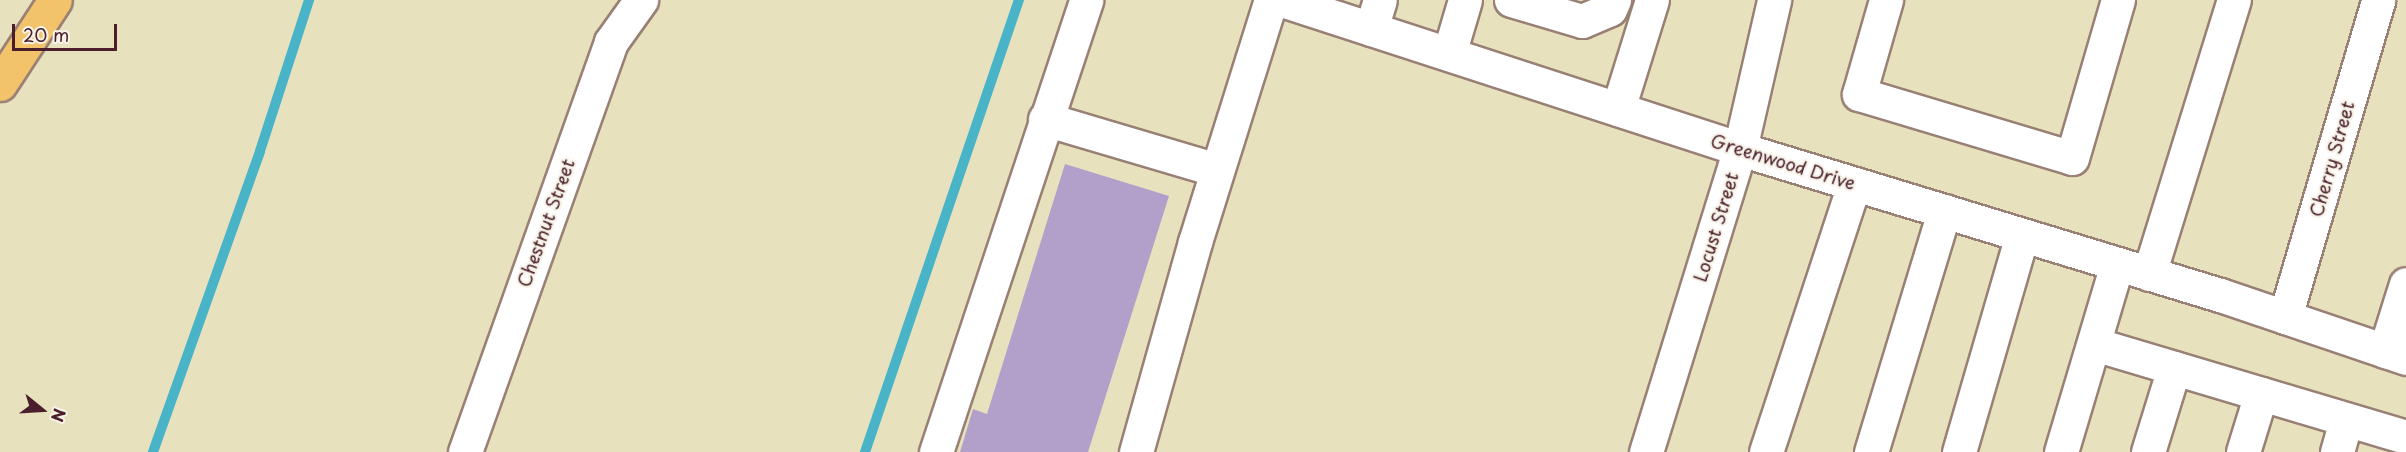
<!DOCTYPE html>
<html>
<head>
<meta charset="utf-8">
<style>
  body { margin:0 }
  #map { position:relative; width:2406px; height:452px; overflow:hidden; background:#e8e1be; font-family:"Playpen Sans",sans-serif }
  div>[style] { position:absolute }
  .stream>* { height:10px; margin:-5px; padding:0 5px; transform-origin:5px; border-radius:5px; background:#49b3c7 }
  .building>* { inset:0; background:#b2a0ca }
  .roads { filter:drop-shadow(2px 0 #998074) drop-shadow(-2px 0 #998074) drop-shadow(0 2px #998074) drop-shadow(0 -2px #998074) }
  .minor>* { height:33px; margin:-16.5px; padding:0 16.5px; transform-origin:16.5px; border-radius:16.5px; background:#fff }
  .highway>* { height:33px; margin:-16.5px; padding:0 16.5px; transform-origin:16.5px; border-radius:16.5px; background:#f2c36a }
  span { translate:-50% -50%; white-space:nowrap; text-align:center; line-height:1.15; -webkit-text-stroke:4.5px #f7f3e8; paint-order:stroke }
  .street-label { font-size:18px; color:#4a1f2b }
  .north { position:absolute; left:12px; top:380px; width:60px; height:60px; -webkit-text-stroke:4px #f7f3e8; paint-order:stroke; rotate:108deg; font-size:16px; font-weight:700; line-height:24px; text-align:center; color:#4a1f2b }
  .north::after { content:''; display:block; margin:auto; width:21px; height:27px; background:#4a1f2b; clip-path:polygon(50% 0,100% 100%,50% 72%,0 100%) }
  .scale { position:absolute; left:12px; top:24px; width:105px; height:27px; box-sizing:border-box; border:3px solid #4a1f2b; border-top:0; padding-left:8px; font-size:18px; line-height:21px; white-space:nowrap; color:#4a1f2b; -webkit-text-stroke:4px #f7f3e8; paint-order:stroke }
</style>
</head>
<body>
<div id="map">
  <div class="stream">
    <div style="left:153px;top:452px;width:319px;rotate:-70.4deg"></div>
    <div style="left:260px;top:151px;width:159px;rotate:-72deg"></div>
    <div style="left:865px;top:452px;width:478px;rotate:-71.2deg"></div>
  </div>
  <div class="building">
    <div style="clip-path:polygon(1065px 164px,1169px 196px,1088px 452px,960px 452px,973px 409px,987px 414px)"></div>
  </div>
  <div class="roads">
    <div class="minor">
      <div style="left:1282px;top:0;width:482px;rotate:18deg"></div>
      <div style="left:1740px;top:149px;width:502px;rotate:16.92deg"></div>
      <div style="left:2220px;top:295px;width:196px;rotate:18.7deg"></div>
      <div style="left:1511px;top:0;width:74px;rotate:16.5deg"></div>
      <div style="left:1582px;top:21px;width:30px;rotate:-23deg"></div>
      <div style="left:1610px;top:9px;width:10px;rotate:-66deg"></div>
      <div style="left:1886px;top:0;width:98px;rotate:106deg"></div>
      <div style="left:1859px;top:94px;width:222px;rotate:16.7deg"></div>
      <div style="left:2072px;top:158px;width:165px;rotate:-73.8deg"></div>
      <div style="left:1371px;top:29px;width:30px;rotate:-73deg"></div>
      <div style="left:1449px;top:54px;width:56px;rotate:-73.5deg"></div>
      <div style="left:1618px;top:109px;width:114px;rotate:-72.7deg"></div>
      <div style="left:1045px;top:119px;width:179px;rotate:16.5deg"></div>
      <div style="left:2149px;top:274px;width:287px;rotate:-72.8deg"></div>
      <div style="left:2285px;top:317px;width:330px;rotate:-73.6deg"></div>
      <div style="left:2094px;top:344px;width:326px;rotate:16.6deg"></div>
      <div style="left:2385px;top:351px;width:70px;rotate:-72.6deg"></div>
      <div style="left:465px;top:452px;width:435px;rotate:-70.4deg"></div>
      <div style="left:611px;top:42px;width:52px;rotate:-54.5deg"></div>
      <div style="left:936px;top:452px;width:476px;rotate:-71.6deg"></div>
      <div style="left:1136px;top:452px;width:218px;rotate:-74.3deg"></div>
      <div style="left:1195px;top:242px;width:254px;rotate:-72.6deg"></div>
      <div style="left:1646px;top:452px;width:317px;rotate:-72.8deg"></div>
      <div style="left:1740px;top:149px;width:153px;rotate:-77.1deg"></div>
      <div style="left:1766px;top:452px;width:282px;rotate:-71.8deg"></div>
      <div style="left:1871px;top:452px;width:252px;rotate:-73.1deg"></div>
      <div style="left:1959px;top:452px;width:226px;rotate:-73.8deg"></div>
      <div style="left:2061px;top:452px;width:196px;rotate:-73.4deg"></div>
      <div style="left:2148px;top:452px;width:88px;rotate:-72.8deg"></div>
      <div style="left:2243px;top:452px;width:61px;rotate:-72.8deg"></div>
      <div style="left:2337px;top:452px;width:33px;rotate:-74deg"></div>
    </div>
    <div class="highway">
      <div style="left:0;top:84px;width:100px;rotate:-56.8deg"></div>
    </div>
  </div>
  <div class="street-label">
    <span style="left:2332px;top:159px;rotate:-74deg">Cherry Street</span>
    <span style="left:1783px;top:162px;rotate:17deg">Greenwood Drive</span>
    <span style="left:546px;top:223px;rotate:-70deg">Chestnut Street</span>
    <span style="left:1716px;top:227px;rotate:-73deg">Locust Street</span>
  </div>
  <div class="north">N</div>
  <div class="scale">20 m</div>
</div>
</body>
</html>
